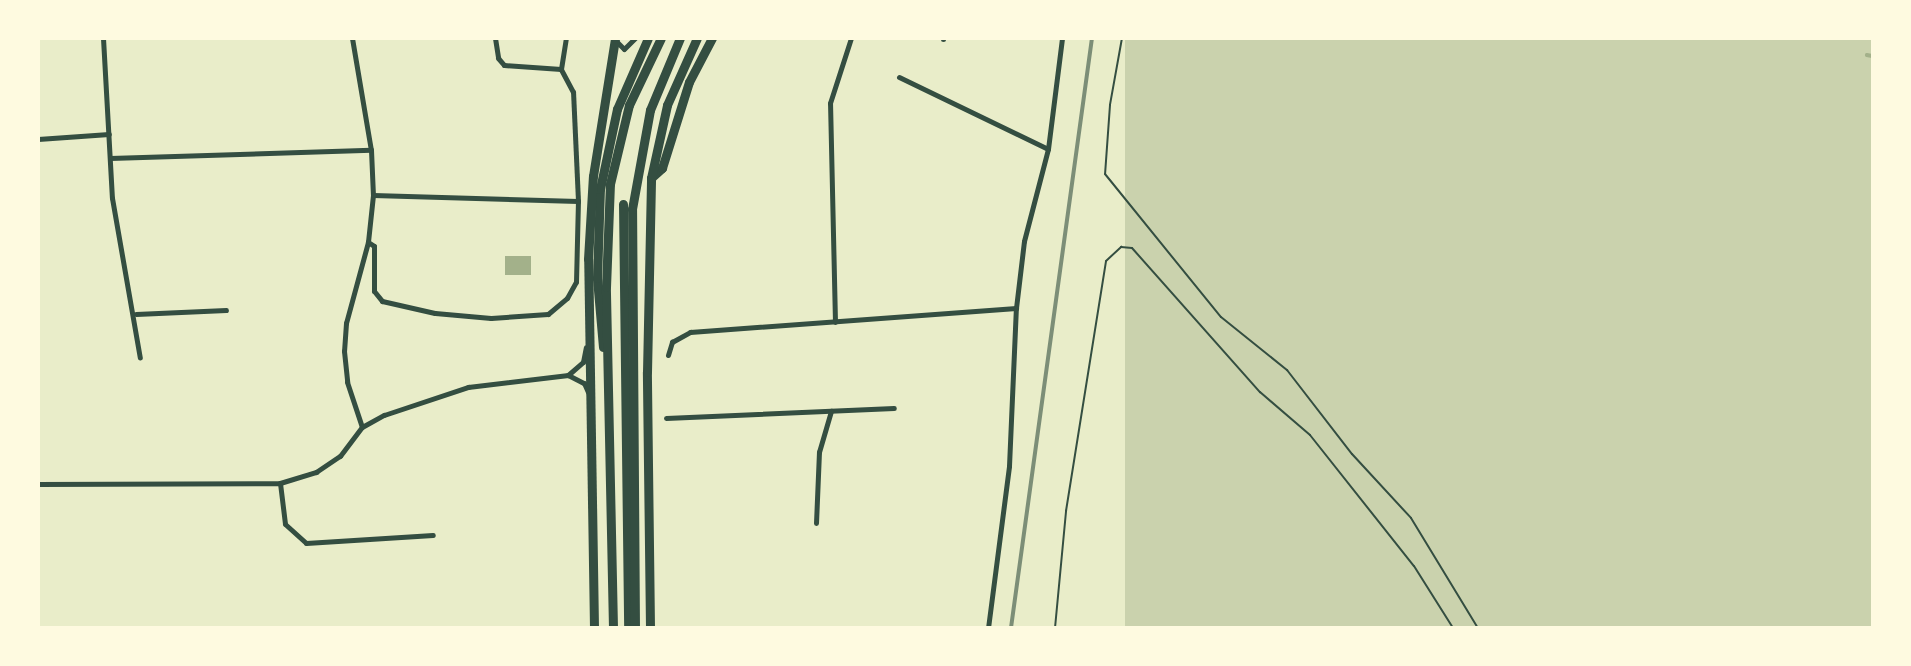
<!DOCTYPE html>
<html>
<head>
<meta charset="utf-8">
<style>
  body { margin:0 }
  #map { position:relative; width:1911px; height:666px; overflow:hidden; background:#e9edc9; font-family:Poppins,sans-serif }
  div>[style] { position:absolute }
  .green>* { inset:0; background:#cad2ad; transform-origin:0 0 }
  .water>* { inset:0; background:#a3b18a; transform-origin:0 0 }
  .stream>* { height:3.5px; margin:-1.75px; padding:0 1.75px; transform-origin:1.75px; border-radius:1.75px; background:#a3b18a }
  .path>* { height:2px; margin:-1px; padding:0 1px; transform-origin:1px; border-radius:1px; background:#344e41 }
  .minor>* { height:5px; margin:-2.5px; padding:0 2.5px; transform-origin:2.5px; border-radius:2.5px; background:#344e41 }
  .motorway>* { height:9px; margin:-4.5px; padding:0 4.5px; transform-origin:4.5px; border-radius:4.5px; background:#344e41 }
  .rail>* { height:3.5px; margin:-1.75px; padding:0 1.75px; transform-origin:1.75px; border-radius:1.75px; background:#7c8e77 }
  span { translate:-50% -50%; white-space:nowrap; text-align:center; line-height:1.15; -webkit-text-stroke:5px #fefae0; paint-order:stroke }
  .frame { position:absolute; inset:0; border:40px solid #fefae0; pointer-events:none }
</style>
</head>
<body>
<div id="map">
  <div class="green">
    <div style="left:1125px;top:39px;width:747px;height:595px"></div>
  </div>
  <div class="water">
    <div style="left:505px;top:256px;width:26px;height:19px"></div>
  </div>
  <div class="stream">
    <div style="left:1867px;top:55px;width:5px;rotate:11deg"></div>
  </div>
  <div class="path">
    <div style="left:1122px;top:38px;width:68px;rotate:100.2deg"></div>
    <div style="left:1110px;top:105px;width:69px;rotate:94.1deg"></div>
    <div style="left:1105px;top:174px;width:184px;rotate:51deg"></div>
    <div style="left:1221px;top:317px;width:85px;rotate:38.8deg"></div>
    <div style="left:1287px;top:370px;width:106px;rotate:52.3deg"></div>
    <div style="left:1352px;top:454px;width:87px;rotate:47.3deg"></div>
    <div style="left:1411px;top:518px;width:129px;rotate:58.7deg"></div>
    <div style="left:1055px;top:628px;width:118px;rotate:-84.6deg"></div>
    <div style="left:1066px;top:511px;width:253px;rotate:-80.9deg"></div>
    <div style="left:1106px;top:261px;width:21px;rotate:-43deg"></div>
    <div style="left:1121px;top:247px;width:11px;rotate:5deg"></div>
    <div style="left:1132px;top:248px;width:193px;rotate:48.4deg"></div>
    <div style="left:1260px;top:392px;width:66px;rotate:40.7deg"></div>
    <div style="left:1310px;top:435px;width:167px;rotate:51.6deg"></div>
    <div style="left:1414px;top:566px;width:73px;rotate:57.8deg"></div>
  </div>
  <div class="minor">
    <div style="left:103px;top:38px;width:160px;rotate:86.8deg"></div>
    <div style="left:112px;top:198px;width:162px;rotate:80.1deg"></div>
    <div style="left:352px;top:38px;width:114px;rotate:80.4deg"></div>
    <div style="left:371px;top:150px;width:45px;rotate:87.5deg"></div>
    <div style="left:373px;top:195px;width:47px;rotate:96.1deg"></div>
    <div style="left:368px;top:242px;width:84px;rotate:105.2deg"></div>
    <div style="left:346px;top:323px;width:28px;rotate:94deg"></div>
    <div style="left:344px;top:351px;width:31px;rotate:84deg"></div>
    <div style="left:347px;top:382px;width:47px;rotate:71.6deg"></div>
    <div style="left:495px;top:38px;width:20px;rotate:81deg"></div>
    <div style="left:498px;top:58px;width:9px;rotate:49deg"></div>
    <div style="left:504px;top:65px;width:57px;rotate:4deg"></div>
    <div style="left:943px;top:39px;width:1px;rotate:-90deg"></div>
    <div style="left:616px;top:41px;width:11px;rotate:45deg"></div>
    <div style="left:624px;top:49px;width:16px;rotate:-45deg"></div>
    <div style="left:899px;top:77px;width:165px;rotate:25.8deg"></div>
    <div style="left:38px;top:139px;width:71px;rotate:-4deg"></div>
    <div style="left:110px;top:158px;width:261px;rotate:-1.8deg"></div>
    <div style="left:373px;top:195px;width:205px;rotate:1.7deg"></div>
    <div style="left:368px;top:242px;width:7px;rotate:34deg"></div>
    <div style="left:374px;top:246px;width:45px;rotate:90deg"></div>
    <div style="left:374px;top:291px;width:13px;rotate:51deg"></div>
    <div style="left:382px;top:301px;width:54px;rotate:12.8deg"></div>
    <div style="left:435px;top:313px;width:56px;rotate:5.1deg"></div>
    <div style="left:491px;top:318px;width:57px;rotate:-4deg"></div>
    <div style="left:548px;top:314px;width:25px;rotate:-40deg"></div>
    <div style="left:567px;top:298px;width:18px;rotate:-61deg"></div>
    <div style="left:576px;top:282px;width:81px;rotate:-88.6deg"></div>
    <div style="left:578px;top:201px;width:109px;rotate:-92.6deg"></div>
    <div style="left:573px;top:92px;width:26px;rotate:-118deg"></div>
    <div style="left:561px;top:69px;width:31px;rotate:-81deg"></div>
    <div style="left:136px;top:314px;width:90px;rotate:-2.5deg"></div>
    <div style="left:835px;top:322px;width:219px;rotate:-91.3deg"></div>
    <div style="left:830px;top:103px;width:68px;rotate:-72.1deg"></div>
    <div style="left:668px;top:355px;width:14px;rotate:-73deg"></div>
    <div style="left:672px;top:342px;width:21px;rotate:-29deg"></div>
    <div style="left:690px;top:332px;width:327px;rotate:-4.2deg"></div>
    <div style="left:568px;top:375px;width:18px;rotate:27deg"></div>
    <div style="left:584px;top:383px;width:10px;rotate:66deg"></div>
    <div style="left:666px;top:418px;width:228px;rotate:-2.5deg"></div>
    <div style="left:280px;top:483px;width:41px;rotate:83deg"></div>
    <div style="left:285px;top:524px;width:28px;rotate:42deg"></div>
    <div style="left:306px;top:543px;width:127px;rotate:-3.6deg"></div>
    <div style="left:38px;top:484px;width:242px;rotate:-0.2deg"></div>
    <div style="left:280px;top:483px;width:38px;rotate:-17deg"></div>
    <div style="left:316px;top:472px;width:29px;rotate:-34deg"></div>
    <div style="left:340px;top:456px;width:36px;rotate:-53deg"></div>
    <div style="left:362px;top:427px;width:25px;rotate:-29deg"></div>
    <div style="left:384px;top:415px;width:89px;rotate:-18.4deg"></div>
    <div style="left:468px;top:387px;width:101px;rotate:-6.8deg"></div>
    <div style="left:568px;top:375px;width:20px;rotate:-41deg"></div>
    <div style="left:583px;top:362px;width:15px;rotate:-79deg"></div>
    <div style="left:816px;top:523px;width:71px;rotate:-87.6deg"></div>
    <div style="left:819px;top:452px;width:43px;rotate:-73.7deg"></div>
    <div style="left:988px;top:628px;width:163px;rotate:-82.6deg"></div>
    <div style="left:1009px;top:466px;width:158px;rotate:-87.5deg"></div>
    <div style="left:1016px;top:308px;width:67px;rotate:-83.2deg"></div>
    <div style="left:1024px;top:241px;width:95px;rotate:-75.4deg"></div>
    <div style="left:1048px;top:149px;width:112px;rotate:-82.8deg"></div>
  </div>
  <div class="motorway">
    <div style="left:651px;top:178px;width:15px;rotate:-42deg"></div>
    <div style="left:662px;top:168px;width:90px;rotate:-72.6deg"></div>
    <div style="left:689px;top:82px;width:50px;rotate:-62.4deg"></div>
    <div style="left:623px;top:204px;width:424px;rotate:89.3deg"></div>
    <div style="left:603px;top:347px;width:69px;rotate:-95deg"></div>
    <div style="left:597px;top:278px;width:89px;rotate:-88.1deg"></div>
    <div style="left:600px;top:189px;width:82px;rotate:-78deg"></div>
    <div style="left:617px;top:109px;width:77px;rotate:-66.4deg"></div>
    <div style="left:594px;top:628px;width:369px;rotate:-90.9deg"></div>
    <div style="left:588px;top:259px;width:83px;rotate:-86.6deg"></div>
    <div style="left:593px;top:176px;width:140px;rotate:-80.9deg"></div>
    <div style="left:613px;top:628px;width:341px;rotate:-91.2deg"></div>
    <div style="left:606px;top:287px;width:103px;rotate:-87.8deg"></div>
    <div style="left:610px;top:184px;width:81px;rotate:-76.5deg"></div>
    <div style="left:629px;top:105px;width:74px;rotate:-64.5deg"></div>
    <div style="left:635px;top:628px;width:419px;rotate:-90.4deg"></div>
    <div style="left:632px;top:209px;width:101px;rotate:-79.7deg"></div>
    <div style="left:650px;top:110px;width:78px;rotate:-67.4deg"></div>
    <div style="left:650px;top:628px;width:256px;rotate:-90.7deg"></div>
    <div style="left:647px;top:372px;width:194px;rotate:-88.8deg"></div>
    <div style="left:651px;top:178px;width:75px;rotate:-77.6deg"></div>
    <div style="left:667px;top:105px;width:73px;rotate:-65.9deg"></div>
  </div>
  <div class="rail">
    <div style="left:1011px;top:628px;width:596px;rotate:-82.18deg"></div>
  </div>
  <div class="frame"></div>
</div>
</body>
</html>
